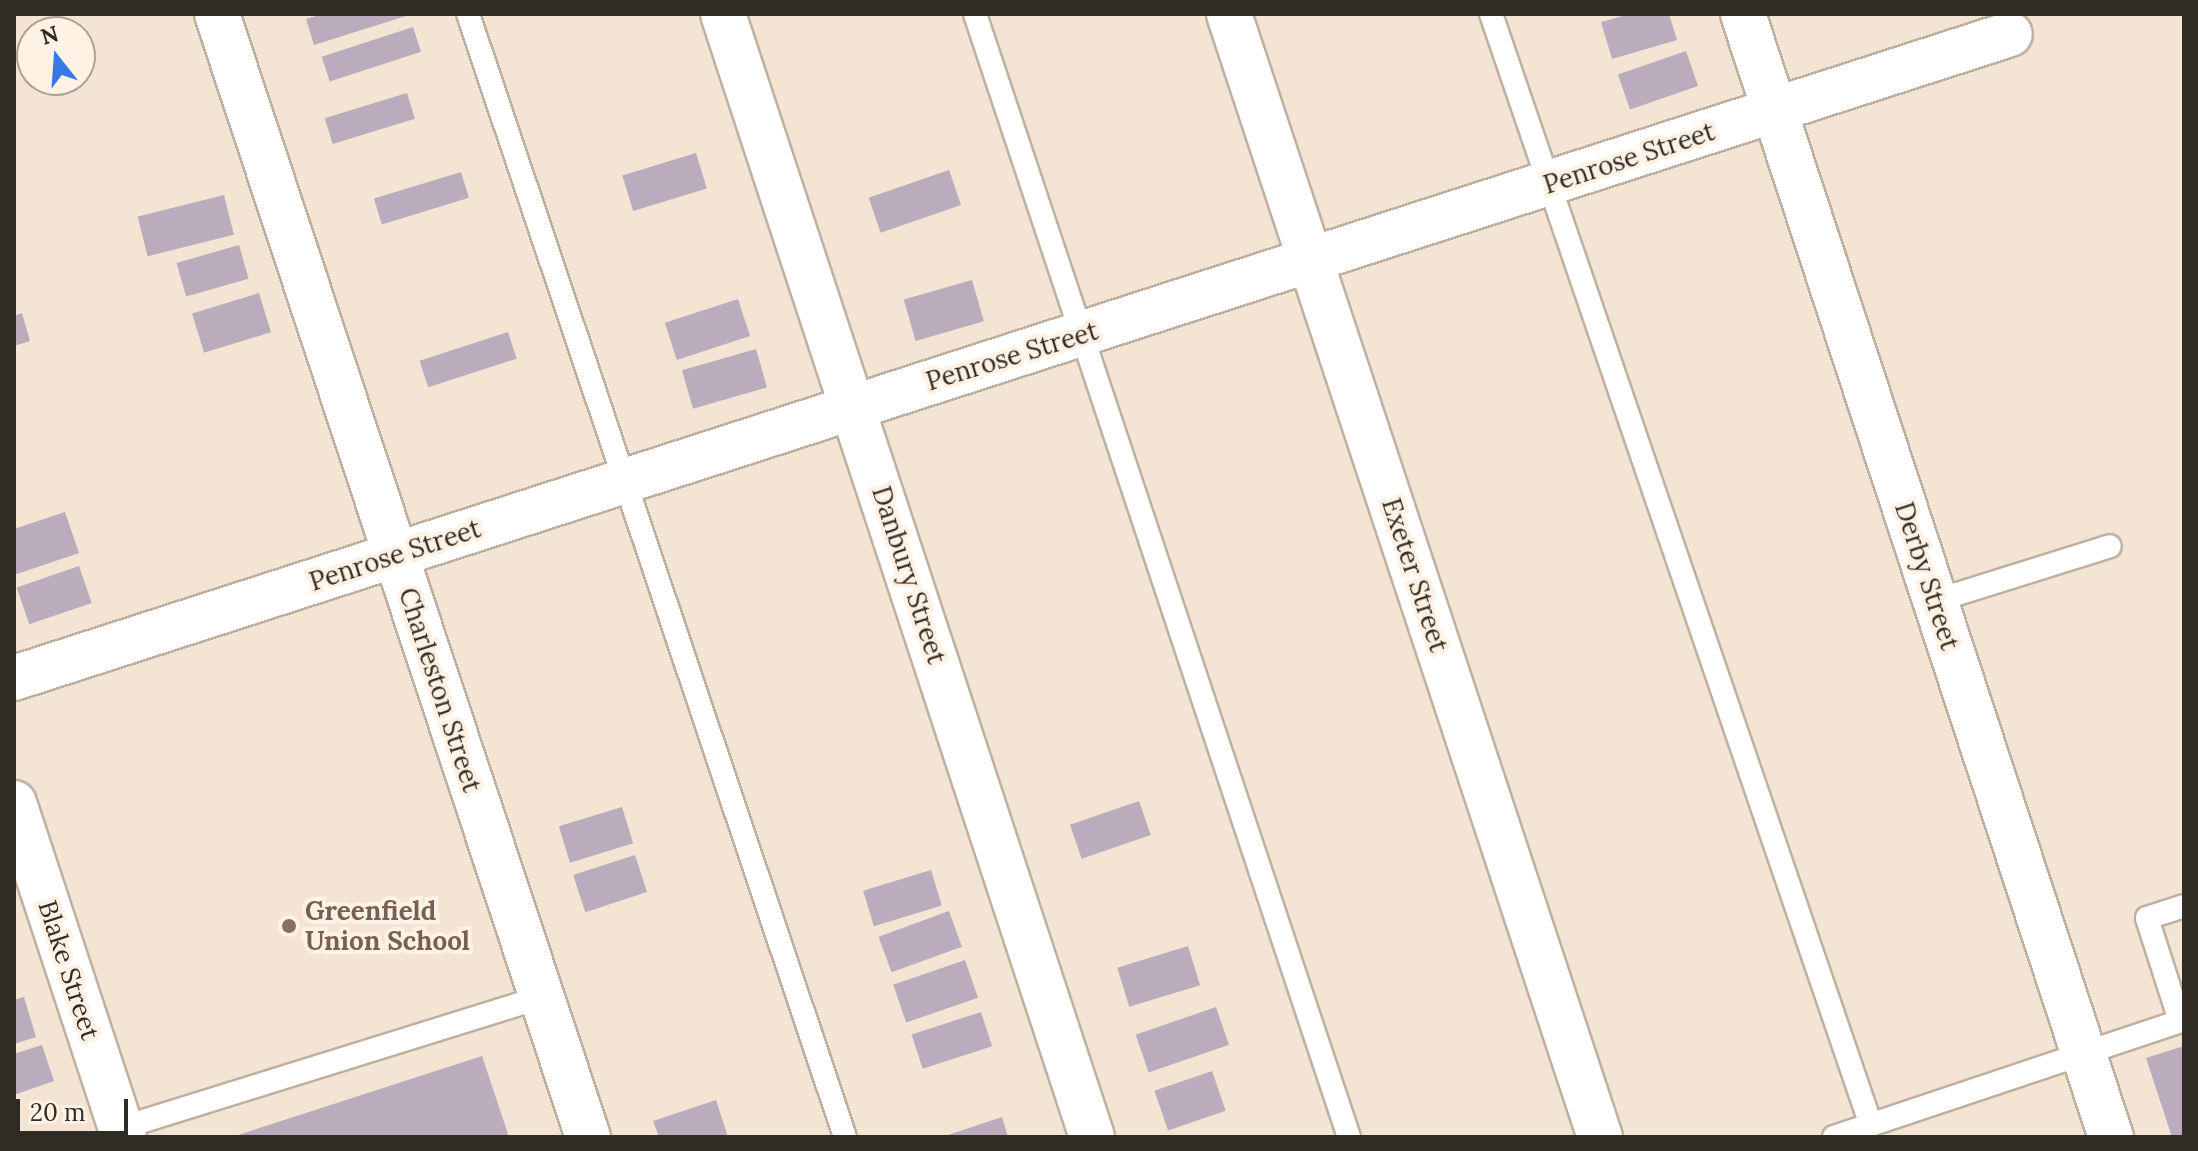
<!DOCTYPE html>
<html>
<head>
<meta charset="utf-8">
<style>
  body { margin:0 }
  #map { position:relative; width:2198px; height:1151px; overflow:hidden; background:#f3e4d3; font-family:Lora,serif }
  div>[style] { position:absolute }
  .building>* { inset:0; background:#baacbd; transform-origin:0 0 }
  .roads { filter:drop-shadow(2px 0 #bfb1a1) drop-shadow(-2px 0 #bfb1a1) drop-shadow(0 2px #bfb1a1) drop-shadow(0 -2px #bfb1a1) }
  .service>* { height:22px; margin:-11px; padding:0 11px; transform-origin:11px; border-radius:11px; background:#fff }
  .minor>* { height:44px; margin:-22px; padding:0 22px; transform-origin:22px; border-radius:22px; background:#fff }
  .dots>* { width:22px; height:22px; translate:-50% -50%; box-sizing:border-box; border:4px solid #fef2e4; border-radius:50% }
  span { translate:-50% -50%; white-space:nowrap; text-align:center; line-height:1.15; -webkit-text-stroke:8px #fef2e4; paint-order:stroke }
  .street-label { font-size:26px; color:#312b25 }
  .education-label { font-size:26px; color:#785e54; font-weight:700 }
  .left { translate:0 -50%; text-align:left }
  .frame { position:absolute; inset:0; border:16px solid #312b25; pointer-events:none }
  .north { position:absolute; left:16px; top:16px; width:80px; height:80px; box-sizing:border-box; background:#fef2e4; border:2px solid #aca298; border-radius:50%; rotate:343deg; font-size:22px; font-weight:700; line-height:32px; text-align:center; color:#312b25 }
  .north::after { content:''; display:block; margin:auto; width:28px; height:36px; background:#347be8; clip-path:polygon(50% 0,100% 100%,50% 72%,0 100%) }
  .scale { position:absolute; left:16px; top:1099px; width:112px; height:36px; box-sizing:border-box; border:4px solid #312b25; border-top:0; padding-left:10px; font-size:24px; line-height:28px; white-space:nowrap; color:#312b25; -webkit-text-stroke:6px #fef2e4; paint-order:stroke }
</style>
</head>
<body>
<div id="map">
  <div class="building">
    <div style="clip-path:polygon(323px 14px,406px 14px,406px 16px,314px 45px,306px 19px)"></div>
    <div style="clip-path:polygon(1630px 14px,1669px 14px,1677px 40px,1612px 59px,1601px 22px)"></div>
    <div style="left:413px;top:27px;width:26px;height:96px;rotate:72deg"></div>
    <div style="left:1686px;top:51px;width:37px;height:72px;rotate:71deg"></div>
    <div style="left:407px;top:93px;width:27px;height:86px;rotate:73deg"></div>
    <div style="left:696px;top:153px;width:37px;height:77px;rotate:73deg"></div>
    <div style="left:949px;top:170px;width:37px;height:85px;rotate:71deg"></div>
    <div style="left:461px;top:172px;width:27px;height:91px;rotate:73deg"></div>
    <div style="left:224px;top:195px;width:41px;height:89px;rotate:76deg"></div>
    <div style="left:239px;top:245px;width:35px;height:65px;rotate:74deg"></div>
    <div style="left:972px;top:280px;width:43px;height:71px;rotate:74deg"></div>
    <div style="left:259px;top:293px;width:41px;height:70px;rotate:73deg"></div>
    <div style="left:738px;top:299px;width:39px;height:77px;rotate:72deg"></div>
    <div style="clip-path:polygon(22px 313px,30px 341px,14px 346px,14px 316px)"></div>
    <div style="left:508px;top:332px;width:28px;height:93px;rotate:72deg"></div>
    <div style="left:756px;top:349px;width:40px;height:77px;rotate:74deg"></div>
    <div style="clip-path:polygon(65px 512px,79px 553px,14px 575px,14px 529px)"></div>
    <div style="left:79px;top:566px;width:39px;height:66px;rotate:71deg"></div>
    <div style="left:1139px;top:801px;width:36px;height:73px;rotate:71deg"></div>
    <div style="left:622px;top:807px;width:38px;height:66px;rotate:73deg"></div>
    <div style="left:635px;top:855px;width:39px;height:65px;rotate:72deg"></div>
    <div style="left:931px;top:870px;width:37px;height:71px;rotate:73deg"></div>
    <div style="left:949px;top:911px;width:38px;height:75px;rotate:70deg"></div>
    <div style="left:1188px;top:946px;width:41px;height:74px;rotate:73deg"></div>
    <div style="left:965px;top:960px;width:40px;height:76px;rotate:71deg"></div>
    <div style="clip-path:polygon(24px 997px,36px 1037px,14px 1044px,14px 1000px)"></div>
    <div style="left:1216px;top:1007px;width:40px;height:85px;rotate:71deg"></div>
    <div style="left:981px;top:1012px;width:36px;height:73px;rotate:72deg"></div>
    <div style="clip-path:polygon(42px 1045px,54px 1081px,14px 1095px,14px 1054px)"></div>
    <div style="clip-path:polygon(2184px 1046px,2184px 1137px,2172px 1137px,2146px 1058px)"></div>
    <div style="clip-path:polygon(482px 1056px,509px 1137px,235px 1137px,235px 1136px)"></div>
    <div style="left:1212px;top:1071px;width:42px;height:61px;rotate:71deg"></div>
    <div style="clip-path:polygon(716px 1100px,728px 1137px,659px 1137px,653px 1121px)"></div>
    <div style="clip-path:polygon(1002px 1117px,1008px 1137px,945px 1137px,945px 1136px)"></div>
  </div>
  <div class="roads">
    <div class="service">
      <div style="left:468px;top:14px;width:1185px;rotate:71.44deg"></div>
      <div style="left:975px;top:14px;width:1184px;rotate:71.58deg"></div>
      <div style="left:1491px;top:14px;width:1174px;rotate:71.12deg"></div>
      <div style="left:1935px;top:601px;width:183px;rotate:-17.4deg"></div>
      <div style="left:121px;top:1128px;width:440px;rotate:-17.3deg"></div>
      <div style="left:1834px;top:1137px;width:365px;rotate:-18.5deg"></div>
      <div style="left:2180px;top:1021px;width:108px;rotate:-107.8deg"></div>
      <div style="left:2147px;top:918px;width:39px;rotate:-18deg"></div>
    </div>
    <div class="minor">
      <div style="left:217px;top:14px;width:1183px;rotate:71.72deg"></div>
      <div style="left:723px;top:14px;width:1182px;rotate:71.81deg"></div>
      <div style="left:1229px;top:14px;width:1183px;rotate:71.72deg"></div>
      <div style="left:1743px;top:14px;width:1182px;rotate:71.86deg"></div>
      <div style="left:14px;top:678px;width:2097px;rotate:-17.88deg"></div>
      <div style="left:14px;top:803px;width:352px;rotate:71.8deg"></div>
    </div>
  </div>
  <div class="dots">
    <div style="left:289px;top:926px;background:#8d6e63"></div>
  </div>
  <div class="street-label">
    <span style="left:1629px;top:158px;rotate:-18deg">Penrose Street</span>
    <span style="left:1012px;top:356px;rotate:-17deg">Penrose Street</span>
    <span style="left:395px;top:555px;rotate:-18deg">Penrose Street</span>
    <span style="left:909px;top:575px;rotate:72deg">Danbury Street</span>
    <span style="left:1415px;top:575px;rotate:72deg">Exeter Street</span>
    <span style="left:1927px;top:576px;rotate:72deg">Derby Street</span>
    <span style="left:440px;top:690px;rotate:72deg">Charleston Street</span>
    <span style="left:69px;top:970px;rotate:72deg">Blake Street</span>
  </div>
  <div class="education-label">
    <span class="left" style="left:305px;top:926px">Greenfield<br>Union School</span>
  </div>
  <div class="frame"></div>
  <div class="north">N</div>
  <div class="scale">20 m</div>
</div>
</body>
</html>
